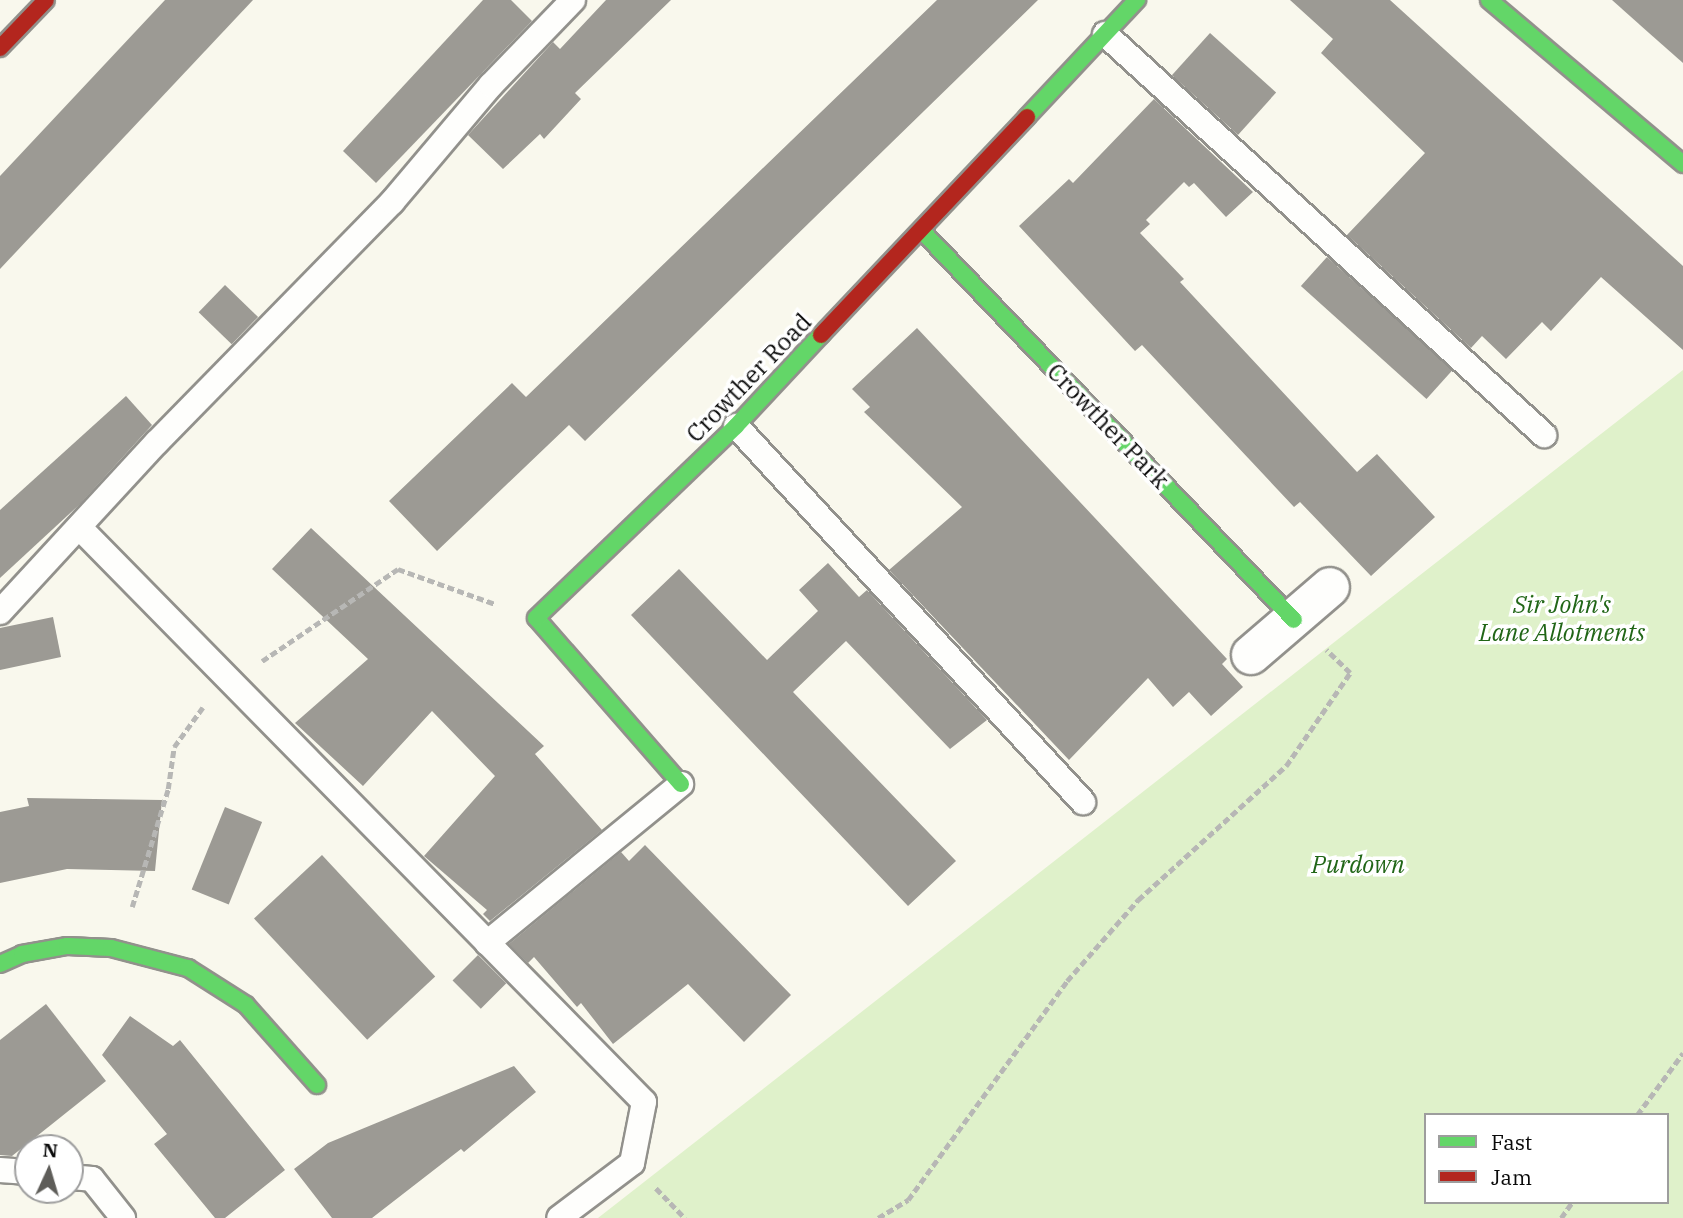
<!DOCTYPE html>
<html>
<head>
<meta charset="utf-8">
<style>
  body { margin:0 }
  #map { position:relative; width:1683px; height:1218px; overflow:hidden; background:#f9f8ed; font-family:"IBM Plex Serif",serif }
  div>[style] { position:absolute }
  .green>* { inset:0; background:#dff1ca }
  .building>* { inset:0; background:#9c9a94; transform-origin:0 0 }
  .path>* { height:4.5px; margin-top:-2.25px; transform-origin:0; background:repeating-linear-gradient(90deg,#b7b7b5 0 7px,transparent 0 10.5px) }
  .roads { filter:drop-shadow(2px 0 #92918c) drop-shadow(-2px 0 #92918c) drop-shadow(0 2px #92918c) drop-shadow(0 -2px #92918c) }
  .lane>* { height:24px; margin:-12px; padding:0 12px; transform-origin:12px; border-radius:12px; background:#fefefc }
  .street>* { height:38px; margin:-19px; padding:0 19px; transform-origin:19px; border-radius:19px; background:#fefefc }
  .fast>* { height:16px; margin:-8px; padding:0 8px; transform-origin:8px; border-radius:8px; background:#63d668 }
  .jam>* { height:16px; margin:-8px; padding:0 8px; transform-origin:8px; border-radius:8px; background:#b3261e }
  span { translate:-50% -50%; white-space:nowrap; text-align:center; line-height:1.15; -webkit-text-stroke:7px #fff; paint-order:stroke }
  .street-label { font-size:24px; color:#0a0a0a }
  .park-label { font-size:24px; color:#216617; font-style:italic }
  .legend { position:absolute; left:1424px; top:1113px; width:245px; height:91px; box-sizing:border-box; background:#fff; border:2px solid #9d9d9d; margin:0; padding:9px 12px; list-style:none; font-size:21px; color:#0a0a0a }
  .legend li { display:flex; align-items:center; gap:14px; height:35px }
  .legend b { width:35px; border:2px solid #9d9d9d }
  .north { position:absolute; left:14px; top:1134px; width:70px; height:70px; box-sizing:border-box; background:#fff; border:2px solid #9d9d9d; border-radius:50%; rotate:4deg; font-size:19px; font-weight:700; line-height:28px; text-align:center; color:#0a0a0a }
  .north::after { content:''; display:block; margin:auto; width:24px; height:32px; background:#5e5d59; clip-path:polygon(50% 0,100% 100%,50% 72%,0 100%) }
</style>
</head>
<body>
<div id="map">
  <div class="green">
    <div style="clip-path:polygon(evenodd,1683px 370px,1683px 1218px,598px 1218px,1383px 604px,1683px 370px,1426px 1115px,1667px 1115px,1667px 1202px,1426px 1202px,1426px 1115px)"></div>
  </div>
  <div class="building">
    <div style="clip-path:polygon(165px 0,253px 0,0 269px,0 176px)"></div>
    <div style="clip-path:polygon(483px 0,511px 0,532px 21px,376px 183px,343px 151px)"></div>
    <div style="clip-path:polygon(606px 0,671px 0,575px 93px,581px 99px,544px 139px,540px 134px,503px 169px,468px 135px,553px 42px,560px 49px)"></div>
    <div style="clip-path:polygon(937px 0,1038px 0,585px 441px,569px 425px,437px 551px,389px 501px,512px 383px,526px 397px)"></div>
    <div style="clip-path:polygon(1290px 0,1390px 0,1683px 266px,1683px 350px,1601px 277px,1551px 331px,1542px 322px,1506px 359px,1482px 336px,1471px 348px,1347px 235px,1425px 153px,1321px 53px,1333px 39px)"></div>
    <div style="clip-path:polygon(1612px 0,1683px 0,1683px 63px,1649px 33px)"></div>
    <div style="left:1210px;top:33px;width:89px;height:57px;rotate:42deg"></div>
    <div style="clip-path:polygon(1154px 99px,1253px 192px,1226px 217px,1194px 183px,1189px 187px,1184px 182px,1146px 220px,1150px 224px,1140px 233px,1184px 279px,1180px 282px,1357px 472px,1377px 454px,1435px 517px,1371px 576px,1300px 502px,1294px 507px,1142px 345px,1135px 351px,1019px 226px,1069px 179px,1073px 183px)"></div>
    <div style="left:1327px;top:257px;width:169px;height:39px;rotate:42deg"></div>
    <div style="left:225px;top:285px;width:46px;height:38px;rotate:44deg"></div>
    <div style="clip-path:polygon(917px 328px,1227px 659px,1222px 664px,1243px 687px,1211px 716px,1189px 692px,1173px 707px,1148px 678px,1069px 760px,889px 570px,962px 507px,864px 412px,870px 407px,852px 389px)"></div>
    <div style="clip-path:polygon(126px 396px,152px 425px,80px 504px,0 578px,0 510px)"></div>
    <div style="clip-path:polygon(311px 528px,544px 746px,535px 754px,602px 830px,490px 921px,483px 914px,487px 910px,424px 856px,495px 776px,432px 711px,363px 786px,295px 723px,368px 659px,272px 569px)"></div>
    <div style="clip-path:polygon(828px 563px,859px 597px,867px 590px,987px 720px,950px 749px,846px 641px,793px 692px,956px 861px,908px 906px,631px 615px,679px 569px,767px 660px,818px 611px,799px 590px)"></div>
    <div style="clip-path:polygon(53px 617px,61px 657px,0 670px,0 628px)"></div>
    <div style="clip-path:polygon(27px 798px,162px 800px,155px 871px,67px 869px,0 883px,0 812px,29px 806px)"></div>
    <div style="left:225px;top:807px;width:40px;height:89px;rotate:22deg"></div>
    <div style="clip-path:polygon(645px 845px,791px 995px,744px 1042px,688px 984px,613px 1044px,581px 1003px,577px 1007px,534px 957px,528px 963px,509px 944px,621px 852px,629px 861px)"></div>
    <div style="left:322px;top:855px;width:166px;height:93px;rotate:47deg"></div>
    <div style="left:478px;top:955px;width:40px;height:36px;rotate:45deg"></div>
    <div style="clip-path:polygon(46px 1004px,106px 1081px,12px 1156px,0 1155px,0 1040px)"></div>
    <div style="clip-path:polygon(130px 1016px,173px 1046px,180px 1040px,285px 1170px,225px 1218px,215px 1218px,154px 1144px,167px 1134px,102px 1055px)"></div>
    <div style="clip-path:polygon(514px 1066px,536px 1092px,464px 1152px,461px 1149px,372px 1218px,332px 1218px,294px 1169px,328px 1143px)"></div>
  </div>
  <div class="path">
    <div style="left:262px;top:661px;width:164px;rotate:-34.1deg"></div>
    <div style="left:398px;top:569px;width:103px;rotate:19.8deg"></div>
    <div style="left:132px;top:907px;width:123px;rotate:-73deg"></div>
    <div style="left:168px;top:789px;width:42px;rotate:-81.9deg"></div>
    <div style="left:174px;top:747px;width:49px;rotate:-54.1deg"></div>
    <div style="left:1637px;top:1115px;width:77px;rotate:-53.4deg"></div>
    <div style="left:656px;top:1188px;width:42px;rotate:46deg"></div>
    <div style="left:878px;top:1218px;width:35px;rotate:-31deg"></div>
    <div style="left:908px;top:1200px;width:271px;rotate:-54deg"></div>
    <div style="left:1067px;top:981px;width:108px;rotate:-48.8deg"></div>
    <div style="left:1138px;top:900px;width:200px;rotate:-42.2deg"></div>
    <div style="left:1286px;top:766px;width:113px;rotate:-55.5deg"></div>
    <div style="left:1350px;top:673px;width:33px;rotate:-136deg"></div>
    <div style="left:1561px;top:1218px;width:19px;rotate:-55deg"></div>
  </div>
  <div class="roads">
    <div class="lane">
      <div style="left:1105px;top:34px;width:595px;rotate:42.41deg"></div>
      <div style="left:736px;top:426px;width:512px;rotate:47.3deg"></div>
      <div style="left:79px;top:527px;width:806px;rotate:45.5deg"></div>
      <div style="left:644px;top:1102px;width:62px;rotate:101.1deg"></div>
      <div style="left:632px;top:1163px;width:91px;rotate:143deg"></div>
      <div style="left:0;top:612px;width:231px;rotate:-47.3deg"></div>
      <div style="left:157px;top:442px;width:336px;rotate:-45.6deg"></div>
      <div style="left:392px;top:202px;width:153px;rotate:-49.8deg"></div>
      <div style="left:491px;top:85px;width:118px;rotate:-46deg"></div>
      <div style="left:487px;top:943px;width:251px;rotate:-39.3deg"></div>
      <div style="left:0;top:1170px;width:28px;rotate:4deg"></div>
      <div style="left:70px;top:1177px;width:22px;rotate:5deg"></div>
      <div style="left:92px;top:1179px;width:50px;rotate:51.5deg"></div>
    </div>
    <div class="street">
      <div style="left:1251px;top:655px;width:104px;rotate:-40.7deg"></div>
    </div>
    <div class="fast">
      <div style="left:1489px;top:0;width:254px;rotate:40.2deg"></div>
      <div style="left:1027px;top:117px;width:161px;rotate:-46.8deg"></div>
      <div style="left:922px;top:231px;width:538px;rotate:46.28deg"></div>
      <div style="left:681px;top:784px;width:220px;rotate:-131.1deg"></div>
      <div style="left:536px;top:618px;width:277px;rotate:-43.8deg"></div>
      <div style="left:736px;top:426px;width:125px;rotate:-47deg"></div>
      <div style="left:0;top:964px;width:24px;rotate:-24deg"></div>
      <div style="left:22px;top:954px;width:46px;rotate:-10.1deg"></div>
      <div style="left:67px;top:946px;width:44px;rotate:2.6deg"></div>
      <div style="left:111px;top:948px;width:80px;rotate:14.6deg"></div>
      <div style="left:188px;top:968px;width:69px;rotate:32.5deg"></div>
      <div style="left:246px;top:1005px;width:107px;rotate:48.4deg"></div>
    </div>
    <div class="jam">
      <div style="left:0;top:48px;width:66px;rotate:-46.2deg"></div>
      <div style="left:821px;top:335px;width:300px;rotate:-46.6deg"></div>
    </div>
  </div>
  <div class="street-label">
    <span style="left:749px;top:378px;rotate:-46deg">Crowther Road</span>
    <span style="left:1108px;top:426px;rotate:46deg">Crowther Park</span>
  </div>
  <div class="park-label">
    <span style="left:1562px;top:619px">Sir John's<br>Lane Allotments</span>
    <span style="left:1358px;top:865px">Purdown</span>
  </div>
  <ul class="legend">
  <li><b style="height:9px;background:#63d668"></b>Fast</li>
  <li><b style="height:9px;background:#b3261e"></b>Jam</li>
  </ul>
  <div class="north">N</div>
</div>
</body>
</html>
